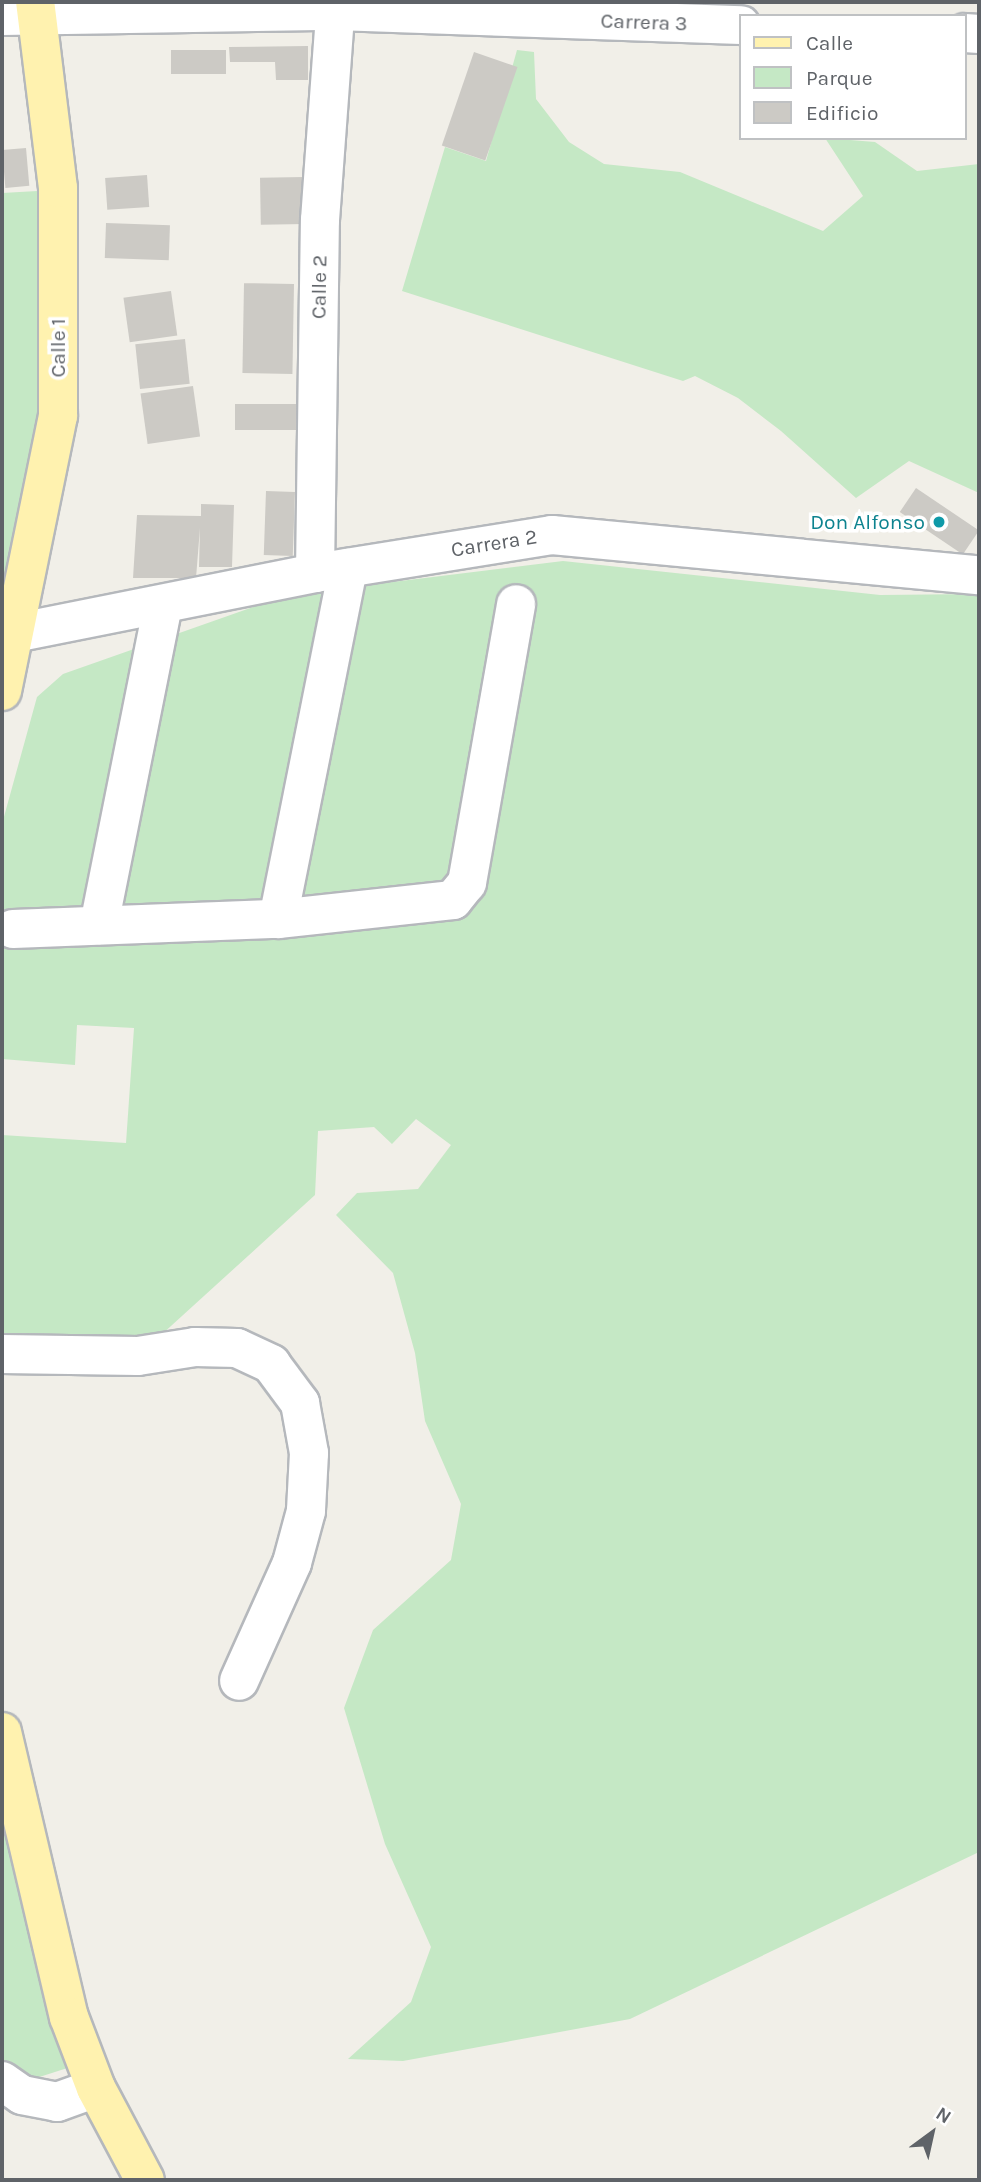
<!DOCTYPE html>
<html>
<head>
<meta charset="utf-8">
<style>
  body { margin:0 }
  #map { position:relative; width:981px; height:2182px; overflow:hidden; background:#f1efe8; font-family:Karla,sans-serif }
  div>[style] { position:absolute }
  .green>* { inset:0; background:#c5e8c5 }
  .building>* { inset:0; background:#cccac5; transform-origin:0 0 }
  .roads { filter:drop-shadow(2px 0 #b5b8bc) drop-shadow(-2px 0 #b5b8bc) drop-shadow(0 2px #b5b8bc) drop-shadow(0 -2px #b5b8bc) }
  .minor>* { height:38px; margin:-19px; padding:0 19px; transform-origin:19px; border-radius:19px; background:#fff }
  .major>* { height:38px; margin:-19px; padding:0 19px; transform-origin:19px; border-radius:19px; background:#fff2af }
  .dots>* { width:19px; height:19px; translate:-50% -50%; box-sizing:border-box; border:4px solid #fff; border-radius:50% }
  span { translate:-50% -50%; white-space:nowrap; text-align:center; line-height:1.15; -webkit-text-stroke:7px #fff; paint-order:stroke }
  .street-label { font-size:21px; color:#5f6368 }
  .culture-label { font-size:21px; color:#0d838f }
  .right { translate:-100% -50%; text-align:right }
  .frame { position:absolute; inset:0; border:4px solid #5f6368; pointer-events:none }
  .legend { position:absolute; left:739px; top:14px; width:228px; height:126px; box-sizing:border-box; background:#fff; border:2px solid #bfc1c3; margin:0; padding:9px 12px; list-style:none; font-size:21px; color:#5f6368 }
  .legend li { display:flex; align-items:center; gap:14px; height:35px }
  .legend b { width:35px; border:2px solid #bfc1c3 }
  .north { position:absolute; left:897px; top:2098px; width:70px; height:70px; -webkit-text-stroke:5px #fff; paint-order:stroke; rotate:33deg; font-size:19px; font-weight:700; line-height:28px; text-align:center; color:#5f6368 }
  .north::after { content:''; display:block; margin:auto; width:24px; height:32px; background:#5f6368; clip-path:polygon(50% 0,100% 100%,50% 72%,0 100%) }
</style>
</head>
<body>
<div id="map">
  <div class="green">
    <div style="clip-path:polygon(517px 50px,534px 52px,536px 99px,569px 142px,604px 164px,680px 172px,823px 231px,863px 196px,825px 138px,875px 142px,917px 171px,979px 164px,979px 493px,909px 461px,856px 498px,781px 431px,738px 398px,695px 376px,683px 381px,402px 291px,445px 147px,486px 161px)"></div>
    <div style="clip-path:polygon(55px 190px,65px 418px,2px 717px,2px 193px)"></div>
    <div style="clip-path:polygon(563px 561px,880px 595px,979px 594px,979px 1852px,630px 2019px,403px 2061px,348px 2059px,411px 2002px,431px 1947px,385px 1844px,344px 1708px,373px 1630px,451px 1560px,461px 1504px,425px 1421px,415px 1353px,393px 1273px,336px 1215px,357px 1193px,418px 1189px,451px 1145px,416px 1119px,392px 1144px,374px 1127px,318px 1131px,315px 1195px,138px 1356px,2px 1339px,2px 1135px,126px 1143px,134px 1028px,77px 1025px,75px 1065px,2px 1059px,2px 824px,37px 697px,63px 674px,287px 595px)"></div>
    <div style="clip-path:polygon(2px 1754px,83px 2063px,2px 2089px)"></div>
  </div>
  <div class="building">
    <div style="clip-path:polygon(308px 46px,308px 80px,276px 80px,275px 62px,230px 62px,229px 47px)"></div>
    <div style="left:226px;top:50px;width:24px;height:55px;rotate:90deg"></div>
    <div style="left:474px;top:52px;width:46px;height:99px;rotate:19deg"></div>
    <div style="left:26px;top:148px;width:38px;height:24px;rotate:85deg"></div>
    <div style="left:147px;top:175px;width:32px;height:42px;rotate:86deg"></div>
    <div style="left:304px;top:177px;width:47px;height:44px;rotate:89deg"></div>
    <div style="left:106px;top:223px;width:64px;height:35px;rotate:2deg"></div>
    <div style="left:294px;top:284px;width:90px;height:50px;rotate:91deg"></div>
    <div style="left:171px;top:291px;width:45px;height:48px;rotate:82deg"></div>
    <div style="left:185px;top:339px;width:45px;height:50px;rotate:84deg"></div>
    <div style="left:193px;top:386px;width:51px;height:53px;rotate:82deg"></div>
    <div style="left:296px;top:404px;width:26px;height:61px;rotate:90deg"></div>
    <div style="left:916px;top:488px;width:76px;height:29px;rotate:34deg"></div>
    <div style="left:266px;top:491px;width:29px;height:64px;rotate:2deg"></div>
    <div style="clip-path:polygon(201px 504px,234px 505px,232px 567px,199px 567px,200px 528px,196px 578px,133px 578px,137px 515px,201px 516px)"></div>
  </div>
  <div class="roads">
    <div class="minor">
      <div style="left:2px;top:16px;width:334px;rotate:-0.9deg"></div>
      <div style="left:336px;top:11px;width:405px;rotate:2deg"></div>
      <div style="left:965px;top:33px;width:14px;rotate:4deg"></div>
      <div style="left:315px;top:573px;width:353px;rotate:-89.2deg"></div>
      <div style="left:320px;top:220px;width:219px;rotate:-85.8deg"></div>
      <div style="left:15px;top:633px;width:306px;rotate:-11.3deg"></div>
      <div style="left:315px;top:573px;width:240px;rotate:-9.1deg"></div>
      <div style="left:552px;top:535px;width:429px;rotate:5.4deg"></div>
      <div style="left:278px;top:919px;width:358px;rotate:-78.7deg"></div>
      <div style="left:99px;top:925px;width:326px;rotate:-78.7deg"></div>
      <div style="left:13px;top:929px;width:265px;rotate:-2.2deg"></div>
      <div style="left:278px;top:919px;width:176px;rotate:-6.2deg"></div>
      <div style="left:453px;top:900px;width:22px;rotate:-51deg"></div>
      <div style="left:467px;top:883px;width:283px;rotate:-80deg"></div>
      <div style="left:2px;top:1354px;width:136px;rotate:0.8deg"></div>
      <div style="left:138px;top:1356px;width:58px;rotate:-9deg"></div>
      <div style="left:195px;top:1347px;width:42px;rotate:1.4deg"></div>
      <div style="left:237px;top:1348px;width:38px;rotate:25deg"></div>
      <div style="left:271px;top:1364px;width:49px;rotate:53.4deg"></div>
      <div style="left:300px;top:1403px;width:51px;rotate:79.8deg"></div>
      <div style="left:309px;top:1453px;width:58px;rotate:93deg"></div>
      <div style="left:306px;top:1511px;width:54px;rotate:105.1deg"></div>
      <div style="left:292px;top:1563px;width:129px;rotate:114.2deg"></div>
      <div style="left:2px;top:2081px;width:24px;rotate:35deg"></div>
      <div style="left:22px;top:2095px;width:36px;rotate:11deg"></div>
      <div style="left:57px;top:2102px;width:41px;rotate:-19.7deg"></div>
    </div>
    <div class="major">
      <div style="left:2px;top:691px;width:281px;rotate:-78.5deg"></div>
      <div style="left:58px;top:416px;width:228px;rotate:-90deg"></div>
      <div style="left:58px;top:188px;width:187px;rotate:-97deg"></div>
      <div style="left:2px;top:1732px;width:293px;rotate:76.8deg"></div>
      <div style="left:69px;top:2017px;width:76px;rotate:69.2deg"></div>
      <div style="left:96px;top:2088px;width:104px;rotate:62deg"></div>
    </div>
  </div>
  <div class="dots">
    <div style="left:939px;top:522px;background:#0f9aa8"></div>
  </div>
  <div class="street-label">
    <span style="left:644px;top:22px;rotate:2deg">Carrera 3</span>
    <span style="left:319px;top:287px;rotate:-89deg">Calle 2</span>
    <span style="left:58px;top:348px;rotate:-90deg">Calle 1</span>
    <span style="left:494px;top:543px;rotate:-9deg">Carrera 2</span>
  </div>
  <div class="culture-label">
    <span class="right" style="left:925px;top:522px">Don Alfonso</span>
  </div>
  <div class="frame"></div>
  <ul class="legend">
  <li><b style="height:9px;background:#fff2af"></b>Calle</li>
  <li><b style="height:19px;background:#c5e8c5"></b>Parque</li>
  <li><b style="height:19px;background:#cccac5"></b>Edificio</li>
  </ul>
  <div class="north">N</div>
</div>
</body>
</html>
